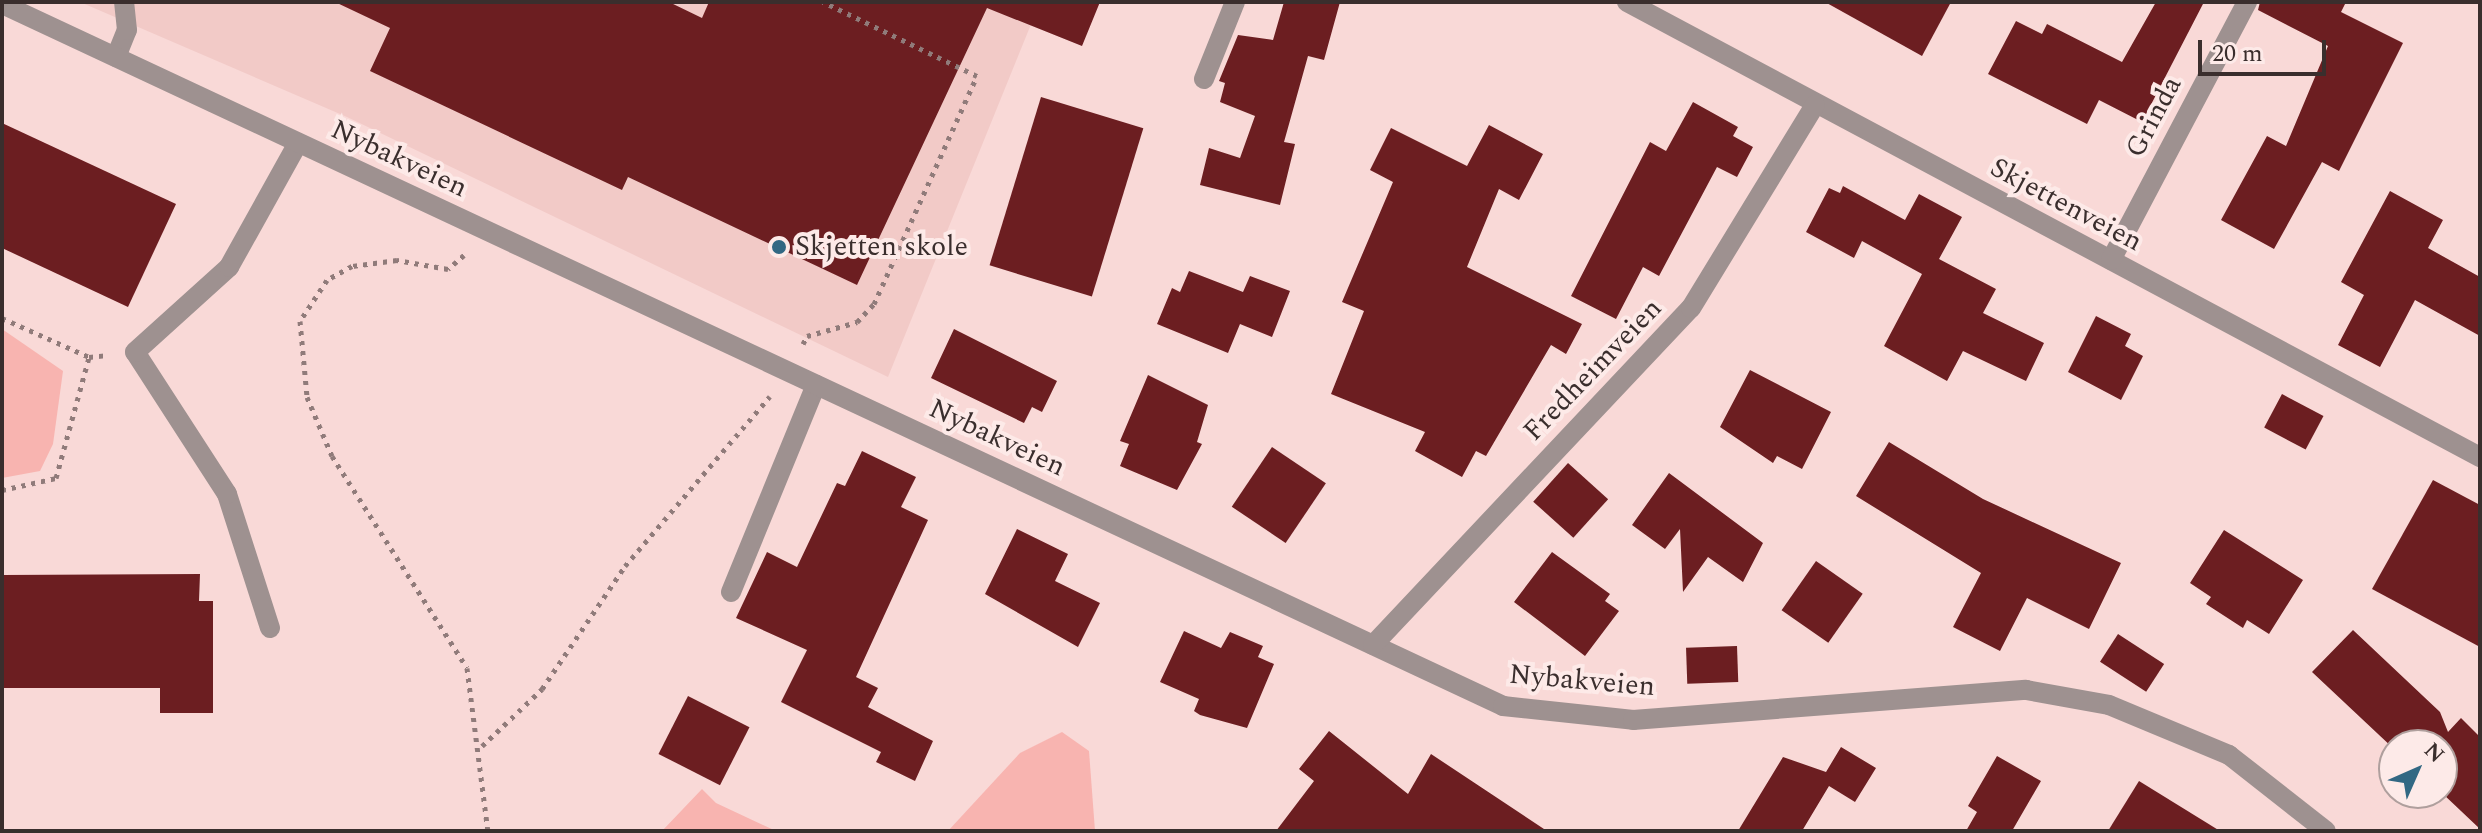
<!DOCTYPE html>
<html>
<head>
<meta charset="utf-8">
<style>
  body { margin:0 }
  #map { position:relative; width:2482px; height:833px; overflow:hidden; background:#f9d9d7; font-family:Spectral,serif }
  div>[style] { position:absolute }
  .built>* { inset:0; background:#f2cac7 }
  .green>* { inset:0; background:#f8b4b0 }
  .building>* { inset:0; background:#6c1e21; transform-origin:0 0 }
  .path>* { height:5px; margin-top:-2.5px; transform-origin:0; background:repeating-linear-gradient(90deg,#907b7a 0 4px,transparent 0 10px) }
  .service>* { height:20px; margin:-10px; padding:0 10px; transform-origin:10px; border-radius:10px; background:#9e9190 }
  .minor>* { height:20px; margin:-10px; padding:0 10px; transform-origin:10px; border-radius:10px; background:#9e9190 }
  .dots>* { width:22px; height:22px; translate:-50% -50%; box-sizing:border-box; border:4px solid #fdeae8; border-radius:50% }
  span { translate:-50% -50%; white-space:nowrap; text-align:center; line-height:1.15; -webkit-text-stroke:8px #fdeae8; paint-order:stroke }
  .street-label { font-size:28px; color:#3a2e2d }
  .poi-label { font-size:28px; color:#3a2e2d }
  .left { translate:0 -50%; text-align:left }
  .frame { position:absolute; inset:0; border:4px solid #3a2e2d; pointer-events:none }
  .north { position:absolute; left:2378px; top:729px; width:80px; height:80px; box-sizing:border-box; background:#fdeae8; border:2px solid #af9f9d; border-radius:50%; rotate:45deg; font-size:22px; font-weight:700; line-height:32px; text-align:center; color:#3a2e2d }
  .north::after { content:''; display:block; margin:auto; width:28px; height:36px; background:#326883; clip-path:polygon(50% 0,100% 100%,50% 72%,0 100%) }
  .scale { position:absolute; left:2198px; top:40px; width:128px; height:36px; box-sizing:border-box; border:4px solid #3a2e2d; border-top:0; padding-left:10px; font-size:24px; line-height:28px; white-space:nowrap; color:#3a2e2d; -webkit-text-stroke:6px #fdeae8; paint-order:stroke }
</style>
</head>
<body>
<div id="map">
  <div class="built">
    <div style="clip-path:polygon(80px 2px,1040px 2px,888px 377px,347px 117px)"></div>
  </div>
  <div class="green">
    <div style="clip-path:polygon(2px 329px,63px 371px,53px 444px,40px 471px,2px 478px)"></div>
    <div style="clip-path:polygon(1062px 732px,1089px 751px,1095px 831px,948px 831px,1020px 753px)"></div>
    <div style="clip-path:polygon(702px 789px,716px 803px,776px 831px,662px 831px)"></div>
  </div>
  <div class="building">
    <div style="clip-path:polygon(335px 2px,669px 2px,702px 18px,709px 2px,1100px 2px,1082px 46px,987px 8px,857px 285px,628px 177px,622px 190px,370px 71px,390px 28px)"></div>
    <div style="clip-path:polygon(1284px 2px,1340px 2px,1324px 60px,1308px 56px,1284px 142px,1295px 144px,1280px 205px,1200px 185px,1209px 148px,1240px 158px,1255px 116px,1220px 102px,1225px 83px,1219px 81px,1238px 35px,1273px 40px)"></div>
    <div style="clip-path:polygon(1825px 2px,1951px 2px,1922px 56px)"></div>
    <div style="clip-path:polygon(2156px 2px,2204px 2px,2142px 122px,2099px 100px,2087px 124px,1988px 74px,2016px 21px,2042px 34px,2047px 24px,2122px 62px)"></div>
    <div style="clip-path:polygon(2260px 2px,2346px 2px,2341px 12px,2403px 43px,2339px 171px,2322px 162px,2274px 249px,2221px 220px,2267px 136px,2286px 146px,2328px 46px,2258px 10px)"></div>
    <div style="left:1041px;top:97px;width:107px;height:176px;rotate:17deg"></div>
    <div style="clip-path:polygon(1693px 102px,1738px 127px,1733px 136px,1753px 147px,1737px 177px,1717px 167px,1659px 276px,1643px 267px,1616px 319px,1571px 296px,1650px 142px,1666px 151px)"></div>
    <div style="clip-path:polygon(2px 123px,176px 204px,128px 307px,2px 248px)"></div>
    <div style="clip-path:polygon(1489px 125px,1543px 154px,1519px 200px,1499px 189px,1467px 267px,1582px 324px,1566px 354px,1551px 345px,1486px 456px,1476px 451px,1462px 477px,1415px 451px,1425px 432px,1331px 394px,1364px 311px,1342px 302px,1393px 182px,1370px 170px,1391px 128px,1467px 166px)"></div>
    <div style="clip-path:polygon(1843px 186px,1905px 220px,1919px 194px,1962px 217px,1939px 259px,1996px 289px,1983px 313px,2044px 343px,2026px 381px,1963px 351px,1947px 381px,1884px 346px,1922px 274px,1862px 241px,1854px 258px,1806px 232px,1829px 188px,1840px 193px)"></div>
    <div style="clip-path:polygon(2390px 191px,2443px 220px,2428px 248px,2480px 277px,2480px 336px,2415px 300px,2380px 367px,2338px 345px,2364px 295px,2341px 282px)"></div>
    <div style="clip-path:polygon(1189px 271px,1243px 292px,1250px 276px,1290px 291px,1272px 337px,1240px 324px,1228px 353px,1157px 324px,1172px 288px,1180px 292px)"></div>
    <div style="clip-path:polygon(2096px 316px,2131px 334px,2125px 346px,2143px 356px,2121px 400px,2068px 372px)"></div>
    <div style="clip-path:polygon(954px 329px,1057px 381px,1042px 412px,1032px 407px,1024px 423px,931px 378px)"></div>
    <div style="clip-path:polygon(1750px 370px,1831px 412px,1802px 469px,1777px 456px,1773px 463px,1720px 427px)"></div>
    <div style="clip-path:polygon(1148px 375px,1208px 405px,1197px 442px,1202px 444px,1177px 490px,1120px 466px,1129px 444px,1120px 441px)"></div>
    <div style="left:2282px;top:394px;width:47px;height:38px;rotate:28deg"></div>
    <div style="clip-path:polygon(1889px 442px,1983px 499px,2121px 563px,2089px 629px,2027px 598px,2000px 651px,1953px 627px,1981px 573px,1856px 496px)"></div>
    <div style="left:1272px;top:447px;width:65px;height:72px;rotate:34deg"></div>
    <div style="clip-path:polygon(862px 451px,916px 477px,901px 507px,928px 520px,856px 677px,878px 688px,868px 707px,933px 741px,915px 781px,876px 762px,881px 752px,781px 702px,807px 650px,736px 618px,767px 552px,797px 567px,837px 483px,845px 486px)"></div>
    <div style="left:1568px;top:463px;width:54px;height:52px;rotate:42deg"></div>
    <div style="clip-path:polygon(1669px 473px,1763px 543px,1743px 582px,1708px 557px,1683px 592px,1680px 529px,1665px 549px,1632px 525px)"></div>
    <div style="clip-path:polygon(2433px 480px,2480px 505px,2480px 647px,2372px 589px)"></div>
    <div style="clip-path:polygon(1017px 529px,1068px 554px,1055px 581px,1100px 603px,1078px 647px,985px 594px)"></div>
    <div style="clip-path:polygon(2224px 530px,2303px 580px,2269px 634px,2247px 620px,2243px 628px,2206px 604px,2211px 597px,2190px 583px)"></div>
    <div style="clip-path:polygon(1552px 552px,1610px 594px,1605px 601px,1619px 611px,1585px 656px,1514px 602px)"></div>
    <div style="left:1816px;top:561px;width:57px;height:60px;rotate:35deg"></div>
    <div style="clip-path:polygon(200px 574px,199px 601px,213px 601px,213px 713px,160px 713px,160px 688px,2px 688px,2px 575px)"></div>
    <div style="clip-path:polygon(2353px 630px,2440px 712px,2448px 732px,2461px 718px,2480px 737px,2480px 829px,2442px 793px,2442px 745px,2394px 749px,2312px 672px)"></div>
    <div style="clip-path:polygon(1184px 631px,1221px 648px,1230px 632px,1263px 646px,1258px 657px,1274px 664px,1247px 728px,1200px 715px,1194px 711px,1199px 699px,1160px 682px)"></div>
    <div style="left:2118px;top:634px;width:55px;height:33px;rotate:33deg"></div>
    <div style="left:1737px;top:646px;width:36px;height:51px;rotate:88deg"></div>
    <div style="left:688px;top:696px;width:69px;height:65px;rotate:27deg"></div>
    <div style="clip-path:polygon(1329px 731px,1408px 794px,1431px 754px,1547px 831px,1276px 831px,1314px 781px,1299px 769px)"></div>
    <div style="clip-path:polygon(1841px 747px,1876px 768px,1855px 802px,1829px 786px,1802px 831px,1738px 831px,1783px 757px,1826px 772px)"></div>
    <div style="clip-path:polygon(1997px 756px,2041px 781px,2012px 831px,1966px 831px,1977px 812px,1968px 806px)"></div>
    <div style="clip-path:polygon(2139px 781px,2220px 831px,2108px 831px)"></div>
  </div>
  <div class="path">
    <div style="left:464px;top:255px;width:21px;rotate:139deg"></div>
    <div style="left:448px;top:269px;width:52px;rotate:-170deg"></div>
    <div style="left:397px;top:260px;width:45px;rotate:172.4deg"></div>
    <div style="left:352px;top:266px;width:29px;rotate:151deg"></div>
    <div style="left:327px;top:280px;width:49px;rotate:123.4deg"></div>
    <div style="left:300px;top:321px;width:76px;rotate:84.7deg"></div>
    <div style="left:307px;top:397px;width:64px;rotate:67deg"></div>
    <div style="left:332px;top:456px;width:251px;rotate:57.5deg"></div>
    <div style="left:467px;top:668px;width:164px;rotate:82.7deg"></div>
    <div style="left:2px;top:318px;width:95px;rotate:24.1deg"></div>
    <div style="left:89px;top:357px;width:18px;rotate:-6deg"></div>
    <div style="left:803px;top:344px;width:9px;rotate:-63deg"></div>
    <div style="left:807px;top:336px;width:52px;rotate:-15.6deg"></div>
    <div style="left:857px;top:322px;width:25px;rotate:-47deg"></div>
    <div style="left:874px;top:304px;width:250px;rotate:-65.7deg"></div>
    <div style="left:977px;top:76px;width:171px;rotate:-154.3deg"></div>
    <div style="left:2px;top:490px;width:55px;rotate:-12.5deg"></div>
    <div style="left:56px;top:478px;width:125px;rotate:-74.7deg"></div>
    <div style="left:482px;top:746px;width:83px;rotate:-43.5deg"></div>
    <div style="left:542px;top:689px;width:148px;rotate:-56deg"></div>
    <div style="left:625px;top:566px;width:223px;rotate:-49.5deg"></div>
  </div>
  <div class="service">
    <div style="left:116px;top:57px;width:29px;rotate:-68deg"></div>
    <div style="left:127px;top:30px;width:28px;rotate:-96deg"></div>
    <div style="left:1204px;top:79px;width:83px;rotate:-68.1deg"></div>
    <div style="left:731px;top:592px;width:224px;rotate:-67.7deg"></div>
    <div style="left:270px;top:628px;width:141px;rotate:-107.8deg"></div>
    <div style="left:227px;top:494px;width:169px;rotate:-122.9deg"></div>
    <div style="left:135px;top:352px;width:127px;rotate:-42.1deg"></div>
    <div style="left:229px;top:267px;width:142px;rotate:-60.9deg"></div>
  </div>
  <div class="minor">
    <div style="left:1627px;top:2px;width:967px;rotate:28.08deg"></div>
    <div style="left:2px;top:4px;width:1657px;rotate:25.06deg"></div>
    <div style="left:1503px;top:706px;width:131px;rotate:6.1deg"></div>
    <div style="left:1633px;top:720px;width:394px;rotate:-4.4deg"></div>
    <div style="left:2026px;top:690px;width:84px;rotate:10.2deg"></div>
    <div style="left:2109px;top:705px;width:130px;rotate:22.6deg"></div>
    <div style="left:2229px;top:755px;width:123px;rotate:38.1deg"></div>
    <div style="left:2111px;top:260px;width:292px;rotate:-62.2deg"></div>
    <div style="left:1373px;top:645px;width:463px;rotate:-46.7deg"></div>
    <div style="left:1691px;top:308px;width:238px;rotate:-58.6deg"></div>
  </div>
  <div class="dots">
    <div style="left:779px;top:247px;background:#326883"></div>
  </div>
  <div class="street-label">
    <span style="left:2154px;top:117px;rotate:-62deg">Grinda</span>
    <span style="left:399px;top:159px;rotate:25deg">Nybakveien</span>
    <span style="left:2066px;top:205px;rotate:28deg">Skjettenveien</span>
    <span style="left:1593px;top:370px;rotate:-46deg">Fredheimveien</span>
    <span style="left:997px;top:438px;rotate:25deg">Nybakveien</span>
    <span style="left:1582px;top:681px;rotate:5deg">Nybakveien</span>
  </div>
  <div class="poi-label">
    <span class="left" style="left:795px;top:247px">Skjetten skole</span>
  </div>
  <div class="frame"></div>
  <div class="north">N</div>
  <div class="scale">20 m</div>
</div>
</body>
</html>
